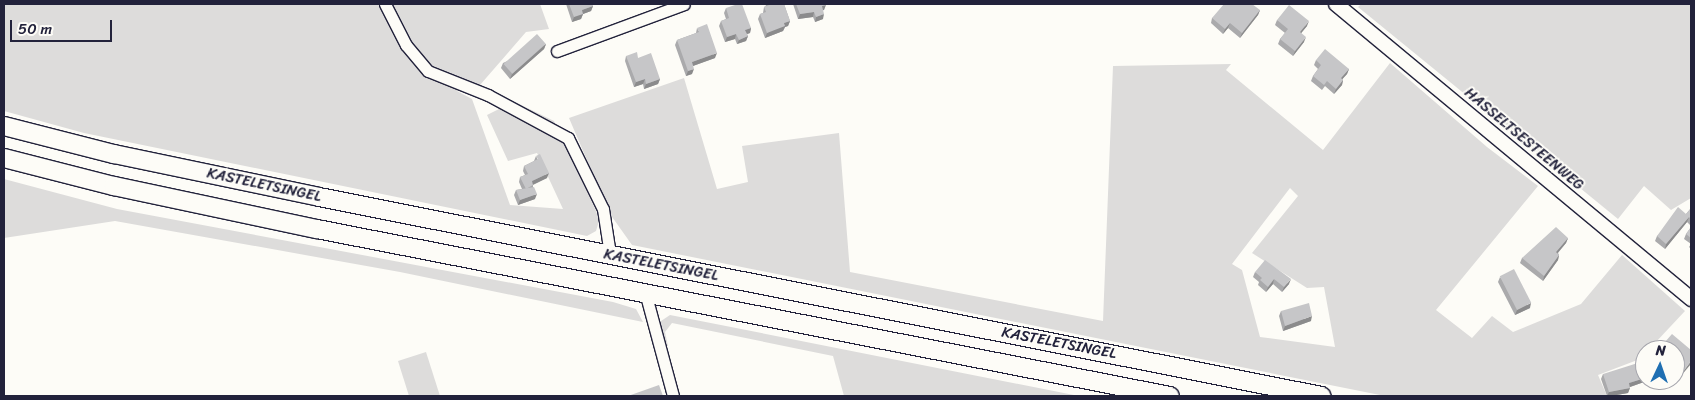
<!DOCTYPE html>
<html>
<head>
<meta charset="utf-8">
<style>
  body { margin:0 }
  #map { position:relative; width:1695px; height:400px; overflow:hidden; background:#fdfcf7; font-family:Sriracha,sans-serif }
  div>[style] { position:absolute }
  .green>* { inset:0; background:#dddcdb }
  .roads { filter:drop-shadow(1px 0 #22223b) drop-shadow(-1px 0 #22223b) drop-shadow(0 1px #22223b) drop-shadow(0 -1px #22223b) }
  .minor>* { height:11px; margin:-5.5px; padding:0 5.5px; transform-origin:5.5px; border-radius:5.5px; background:#fdfcf7 }
  .tertiary>* { height:14px; margin:-7px; padding:0 7px; transform-origin:7px; border-radius:7px; background:#fdfcf7 }
  .primary>* { height:18px; margin:-9px; padding:0 9px; transform-origin:9px; border-radius:9px; background:#fdfcf7 }
  .wall>* { inset:0; background:#aaaaac }
  .shaded-wall>* { inset:0; background:#8b8b8c }
  .building>* { inset:0; background:#c6c6c8; transform-origin:0 0 }
  span { translate:-50% -50%; white-space:nowrap; text-align:center; line-height:1.15; -webkit-text-stroke:4px #fdfcf7; paint-order:stroke }
  .street-label { font-size:15px; color:#22223b }
  .frame { position:absolute; inset:0; border:5px solid #22223b; pointer-events:none }
  .north { position:absolute; left:1635px; top:340px; width:50px; height:50px; box-sizing:border-box; background:#fdfcf7; border:1px solid #a5a5ac; border-radius:50%; rotate:3deg; font-size:14px; font-weight:700; line-height:20px; text-align:center; color:#22223b }
  .north::after { content:''; display:block; margin:auto; width:18px; height:22px; background:#1f6fb2; clip-path:polygon(50% 0,100% 100%,50% 72%,0 100%) }
  .scale { position:absolute; left:10px; top:20px; width:102px; height:22px; box-sizing:border-box; border:2px solid #22223b; border-top:0; padding-left:6px; font-size:15px; line-height:18px; white-space:nowrap; color:#22223b; -webkit-text-stroke:4px #fdfcf7; paint-order:stroke }
</style>
</head>
<body>
<div id="map">
  <div class="green">
    <div style="clip-path:polygon(evenodd,4px 4px,540px 4px,549px 29px,526px 32px,480px 85px,554px 121px,596px 211px,599px 221px,596px 231px,587px 236px,84px 133px,4px 111px,4px 4px,461px 80px,479px 85px,476px 95px,499px 109px,487px 115px,508px 161px,537px 153px,563px 209px,510px 205px,472px 99px,457px 91px,461px 80px)"></div>
    <div style="clip-path:polygon(1361px 4px,1691px 4px,1691px 198px,1671px 210px,1644px 186px,1618px 219px,1358px 7px)"></div>
    <div style="clip-path:polygon(evenodd,1390px 63px,1487px 147px,1538px 186px,1436px 310px,1472px 338px,1492px 316px,1513px 332px,1581px 304px,1622px 255px,1685px 311px,1640px 359px,1598px 375px,1607px 396px,1385px 396px,632px 245px,610px 214px,569px 118px,684px 78px,717px 189px,748px 182px,742px 146px,839px 133px,850px 272px,1103px 321px,1113px 66px,1231px 64px,1226px 70px,1323px 150px,1390px 63px,1290px 188px,1298px 196px,1252px 253px,1307px 288px,1324px 287px,1335px 347px,1260px 337px,1242px 270px,1232px 264px,1290px 188px)"></div>
    <div style="clip-path:polygon(4px 179px,117px 209px,613px 302px,636px 309px,643px 322px,400px 272px,115px 221px,4px 238px)"></div>
    <div style="clip-path:polygon(670px 315px,1079px 396px,844px 396px,833px 356px,672px 323px,665px 332px,668px 346px,662px 346px,658px 323px)"></div>
    <div style="clip-path:polygon(426px 352px,440px 396px,409px 396px,398px 361px)"></div>
  </div>
  <div class="roads">
    <div class="minor">
      <div style="left:385px;top:4px;width:46px;rotate:62.9deg"></div>
      <div style="left:406px;top:45px;width:34px;rotate:50deg"></div>
      <div style="left:428px;top:71px;width:65px;rotate:21.8deg"></div>
      <div style="left:488px;top:95px;width:91px;rotate:28.3deg"></div>
      <div style="left:568px;top:138px;width:79px;rotate:63.8deg"></div>
      <div style="left:603px;top:209px;width:46px;rotate:81.2deg"></div>
      <div style="left:557px;top:51px;width:135px;rotate:-20.3deg"></div>
      <div style="left:645px;top:292px;width:108px;rotate:74.9deg"></div>
    </div>
    <div class="tertiary">
      <div style="left:1336px;top:4px;width:462px;rotate:39.7deg"></div>
    </div>
    <div class="primary">
      <div style="left:4px;top:126px;width:114px;rotate:14.3deg"></div>
      <div style="left:114px;top:154px;width:209px;rotate:11.8deg"></div>
      <div style="left:319px;top:197px;width:1022px;rotate:11.23deg"></div>
      <div style="left:4px;top:158px;width:114px;rotate:14.3deg"></div>
      <div style="left:114px;top:186px;width:208px;rotate:12deg"></div>
      <div style="left:317px;top:229px;width:869px;rotate:11.08deg"></div>
    </div>
  </div>
  <div class="wall">
    <div style="clip-path:polygon(566px 4px,592px 4px,593px 6px,591px 11px,583px 14px,581px 19px,572px 22px)"></div>
    <div style="clip-path:polygon(765px 4px,784px 4px,790px 21px,788px 26px,785px 27px,783px 31px,765px 38px,758px 19px,760px 14px,763px 13px,764px 7px,766px 6px)"></div>
    <div style="clip-path:polygon(793px 4px,825px 4px,824px 10px,823px 10px,823px 19px,815px 22px,813px 17px,798px 19px)"></div>
    <div style="clip-path:polygon(726px 8px,751px 28px,750px 33px,747px 34px,748px 36px,746px 41px,737px 44px,735px 39px,725px 42px,719px 26px,721px 21px,726px 19px,724px 13px)"></div>
    <div style="clip-path:polygon(1260px 10px,1258px 15px,1240px 38px,1228px 28px,1223px 34px,1211px 23px,1212px 18px)"></div>
    <div style="clip-path:polygon(1277px 20px,1307px 26px,1301px 33px,1304px 42px,1293px 56px,1278px 44px,1280px 39px,1285px 33px,1275px 25px)"></div>
    <div style="clip-path:polygon(697px 28px,715px 58px,693px 66px,692px 74px,686px 76px,675px 45px,677px 40px,696px 33px)"></div>
    <div style="clip-path:polygon(546px 44px,544px 49px,510px 79px,501px 68px,503px 63px)"></div>
    <div style="clip-path:polygon(626px 56px,638px 58px,660px 79px,658px 84px,644px 89px,643px 84px,634px 87px,625px 61px)"></div>
    <div style="clip-path:polygon(1316px 60px,1349px 69px,1347px 74px,1342px 79px,1343px 80px,1342px 85px,1334px 94px,1325px 86px,1322px 90px,1311px 81px,1313px 76px,1318px 69px,1314px 65px)"></div>
    <div style="clip-path:polygon(536px 156px,547px 178px,533px 185px,533px 187px,535px 199px,518px 205px,514px 195px,516px 190px,522px 189px,519px 182px,520px 177px,525px 175px,523px 171px,524px 166px,534px 161px)"></div>
    <div style="clip-path:polygon(1691px 208px,1691px 226px,1687px 222px,1665px 249px,1655px 241px,1657px 236px,1686px 214px)"></div>
    <div style="clip-path:polygon(1691px 227px,1691px 249px,1689px 247px,1691px 244px,1684px 239px,1686px 234px)"></div>
    <div style="clip-path:polygon(1568px 238px,1566px 243px,1558px 253px,1559px 255px,1558px 260px,1543px 281px,1520px 263px,1522px 258px)"></div>
    <div style="clip-path:polygon(1255px 272px,1289px 284px,1282px 292px,1273px 284px,1266px 292px,1258px 285px,1259px 282px,1253px 277px)"></div>
    <div style="clip-path:polygon(1500px 277px,1530px 308px,1515px 315px,1498px 282px)"></div>
    <div style="clip-path:polygon(1281px 311px,1311px 321px,1283px 331px,1279px 316px)"></div>
    <div style="clip-path:polygon(1675px 350px,1691px 350px,1680px 377px,1675px 374px)"></div>
    <div style="clip-path:polygon(1603px 374px,1645px 375px,1645px 380px,1644px 382px,1630px 387px,1628px 393px,1611px 396px,1607px 396px,1601px 379px)"></div>
  </div>
  <div class="shaded-wall">
    <div style="clip-path:polygon(826px 5px,824px 10px,820px 11px,822px 6px)"></div>
    <div style="clip-path:polygon(593px 6px,591px 11px,583px 14px,581px 19px,572px 22px,574px 17px,582px 10px)"></div>
    <div style="clip-path:polygon(1260px 10px,1258px 15px,1240px 38px,1242px 33px)"></div>
    <div style="clip-path:polygon(814px 12px,813px 17px,798px 19px,800px 14px)"></div>
    <div style="clip-path:polygon(824px 14px,823px 19px,815px 22px,816px 17px)"></div>
    <div style="clip-path:polygon(790px 21px,788px 26px,785px 27px,783px 31px,765px 38px,767px 33px,784px 23px)"></div>
    <div style="clip-path:polygon(1309px 21px,1307px 26px,1298px 37px,1300px 32px)"></div>
    <div style="clip-path:polygon(1230px 23px,1228px 28px,1223px 34px,1225px 29px)"></div>
    <div style="clip-path:polygon(751px 28px,750px 33px,744px 35px,745px 30px)"></div>
    <div style="clip-path:polygon(736px 34px,735px 39px,725px 42px,727px 37px)"></div>
    <div style="clip-path:polygon(748px 36px,746px 41px,737px 44px,739px 40px)"></div>
    <div style="clip-path:polygon(1306px 37px,1304px 42px,1293px 56px,1295px 51px)"></div>
    <div style="clip-path:polygon(546px 44px,544px 49px,510px 79px,512px 74px)"></div>
    <div style="clip-path:polygon(717px 53px,715px 58px,690px 67px,692px 62px)"></div>
    <div style="clip-path:polygon(694px 69px,692px 74px,686px 76px,688px 71px)"></div>
    <div style="clip-path:polygon(1349px 69px,1347px 74px,1339px 83px,1341px 78px)"></div>
    <div style="clip-path:polygon(645px 79px,643px 84px,634px 87px,636px 82px)"></div>
    <div style="clip-path:polygon(660px 79px,658px 84px,644px 89px,646px 84px)"></div>
    <div style="clip-path:polygon(1343px 80px,1342px 85px,1334px 94px,1336px 89px)"></div>
    <div style="clip-path:polygon(549px 173px,547px 178px,530px 186px,532px 181px)"></div>
    <div style="clip-path:polygon(537px 194px,535px 199px,518px 205px,520px 200px)"></div>
    <div style="clip-path:polygon(1689px 217px,1687px 222px,1665px 249px,1666px 244px)"></div>
    <div style="clip-path:polygon(1568px 238px,1566px 243px,1554px 257px,1556px 252px)"></div>
    <div style="clip-path:polygon(1559px 255px,1558px 260px,1543px 281px,1544px 276px)"></div>
    <div style="clip-path:polygon(1274px 279px,1273px 284px,1266px 292px,1268px 287px)"></div>
    <div style="clip-path:polygon(1291px 279px,1289px 284px,1282px 292px,1284px 287px)"></div>
    <div style="clip-path:polygon(1531px 303px,1530px 308px,1515px 315px,1517px 310px)"></div>
    <div style="clip-path:polygon(1312px 316px,1311px 321px,1283px 331px,1285px 326px)"></div>
    <div style="clip-path:polygon(1691px 361px,1691px 364px,1680px 377px,1682px 373px)"></div>
    <div style="clip-path:polygon(1645px 378px,1644px 382px,1627px 388px,1629px 383px)"></div>
    <div style="clip-path:polygon(1630px 388px,1628px 393px,1611px 396px,1607px 396px,1609px 392px)"></div>
  </div>
  <div class="building">
    <div style="clip-path:polygon(569px 4px,592px 4px,593px 6px,582px 10px,583px 14px,574px 17px)"></div>
    <div style="clip-path:polygon(738px 4px,742px 4px,751px 28px,745px 30px,748px 36px,739px 40px,736px 34px,727px 37px,721px 21px,729px 18px,726px 8px)"></div>
    <div style="clip-path:polygon(768px 4px,784px 4px,790px 21px,784px 23px,785px 26px,767px 33px,760px 14px,766px 12px,764px 7px,769px 5px)"></div>
    <div style="clip-path:polygon(796px 4px,825px 4px,826px 5px,822px 6px,824px 14px,816px 17px,814px 12px,800px 14px)"></div>
    <div style="clip-path:polygon(1224px 4px,1252px 4px,1260px 10px,1242px 33px,1230px 23px,1225px 29px,1212px 18px)"></div>
    <div style="clip-path:polygon(1289px 5px,1309px 21px,1300px 32px,1306px 37px,1295px 51px,1280px 39px,1288px 29px,1277px 20px)"></div>
    <div style="clip-path:polygon(707px 24px,717px 53px,692px 62px,694px 69px,688px 71px,677px 40px,699px 32px,697px 28px)"></div>
    <div style="left:537px;top:34px;width:13px;height:45px;rotate:48deg"></div>
    <div style="clip-path:polygon(1325px 49px,1349px 69px,1341px 78px,1343px 80px,1336px 89px,1327px 81px,1324px 85px,1313px 76px,1321px 65px,1316px 60px)"></div>
    <div style="clip-path:polygon(637px 52px,638px 58px,651px 53px,660px 79px,646px 84px,645px 79px,636px 82px,626px 56px)"></div>
    <div style="clip-path:polygon(540px 154px,549px 173px,532px 181px,533px 185px,526px 189px,520px 177px,528px 174px,524px 166px,538px 159px,536px 156px)"></div>
    <div style="clip-path:polygon(534px 187px,537px 194px,520px 200px,516px 190px)"></div>
    <div style="clip-path:polygon(1678px 207px,1686px 214px,1691px 208px,1691px 219px,1689px 217px,1666px 244px,1657px 236px)"></div>
    <div style="clip-path:polygon(1556px 227px,1568px 238px,1556px 252px,1559px 255px,1544px 276px,1522px 258px)"></div>
    <div style="clip-path:polygon(1691px 227px,1691px 238px,1686px 234px)"></div>
    <div style="clip-path:polygon(1265px 260px,1291px 279px,1284px 287px,1274px 279px,1268px 287px,1260px 280px,1262px 278px,1255px 272px)"></div>
    <div style="left:1514px;top:269px;width:38px;height:16px;rotate:63deg"></div>
    <div style="clip-path:polygon(1309px 303px,1312px 316px,1285px 326px,1281px 311px)"></div>
    <div style="clip-path:polygon(1672px 334px,1691px 350px,1691px 361px,1682px 373px,1675px 368px,1675px 350px,1658px 350px)"></div>
    <div style="clip-path:polygon(1641px 362px,1645px 375px,1645px 378px,1629px 383px,1630px 388px,1609px 392px,1603px 374px)"></div>
    <div style="clip-path:polygon(659px 385px,663px 396px,628px 396px)"></div>
  </div>
  <div class="street-label">
    <span style="left:1524px;top:139px;rotate:40deg">HASSELTSESTEENWEG</span>
    <span style="left:264px;top:185px;rotate:12deg">KASTELETSINGEL</span>
    <span style="left:661px;top:265px;rotate:11deg">KASTELETSINGEL</span>
    <span style="left:1059px;top:343px;rotate:11deg">KASTELETSINGEL</span>
  </div>
  <div class="frame"></div>
  <div class="north">N</div>
  <div class="scale">50 m</div>
</div>
</body>
</html>
